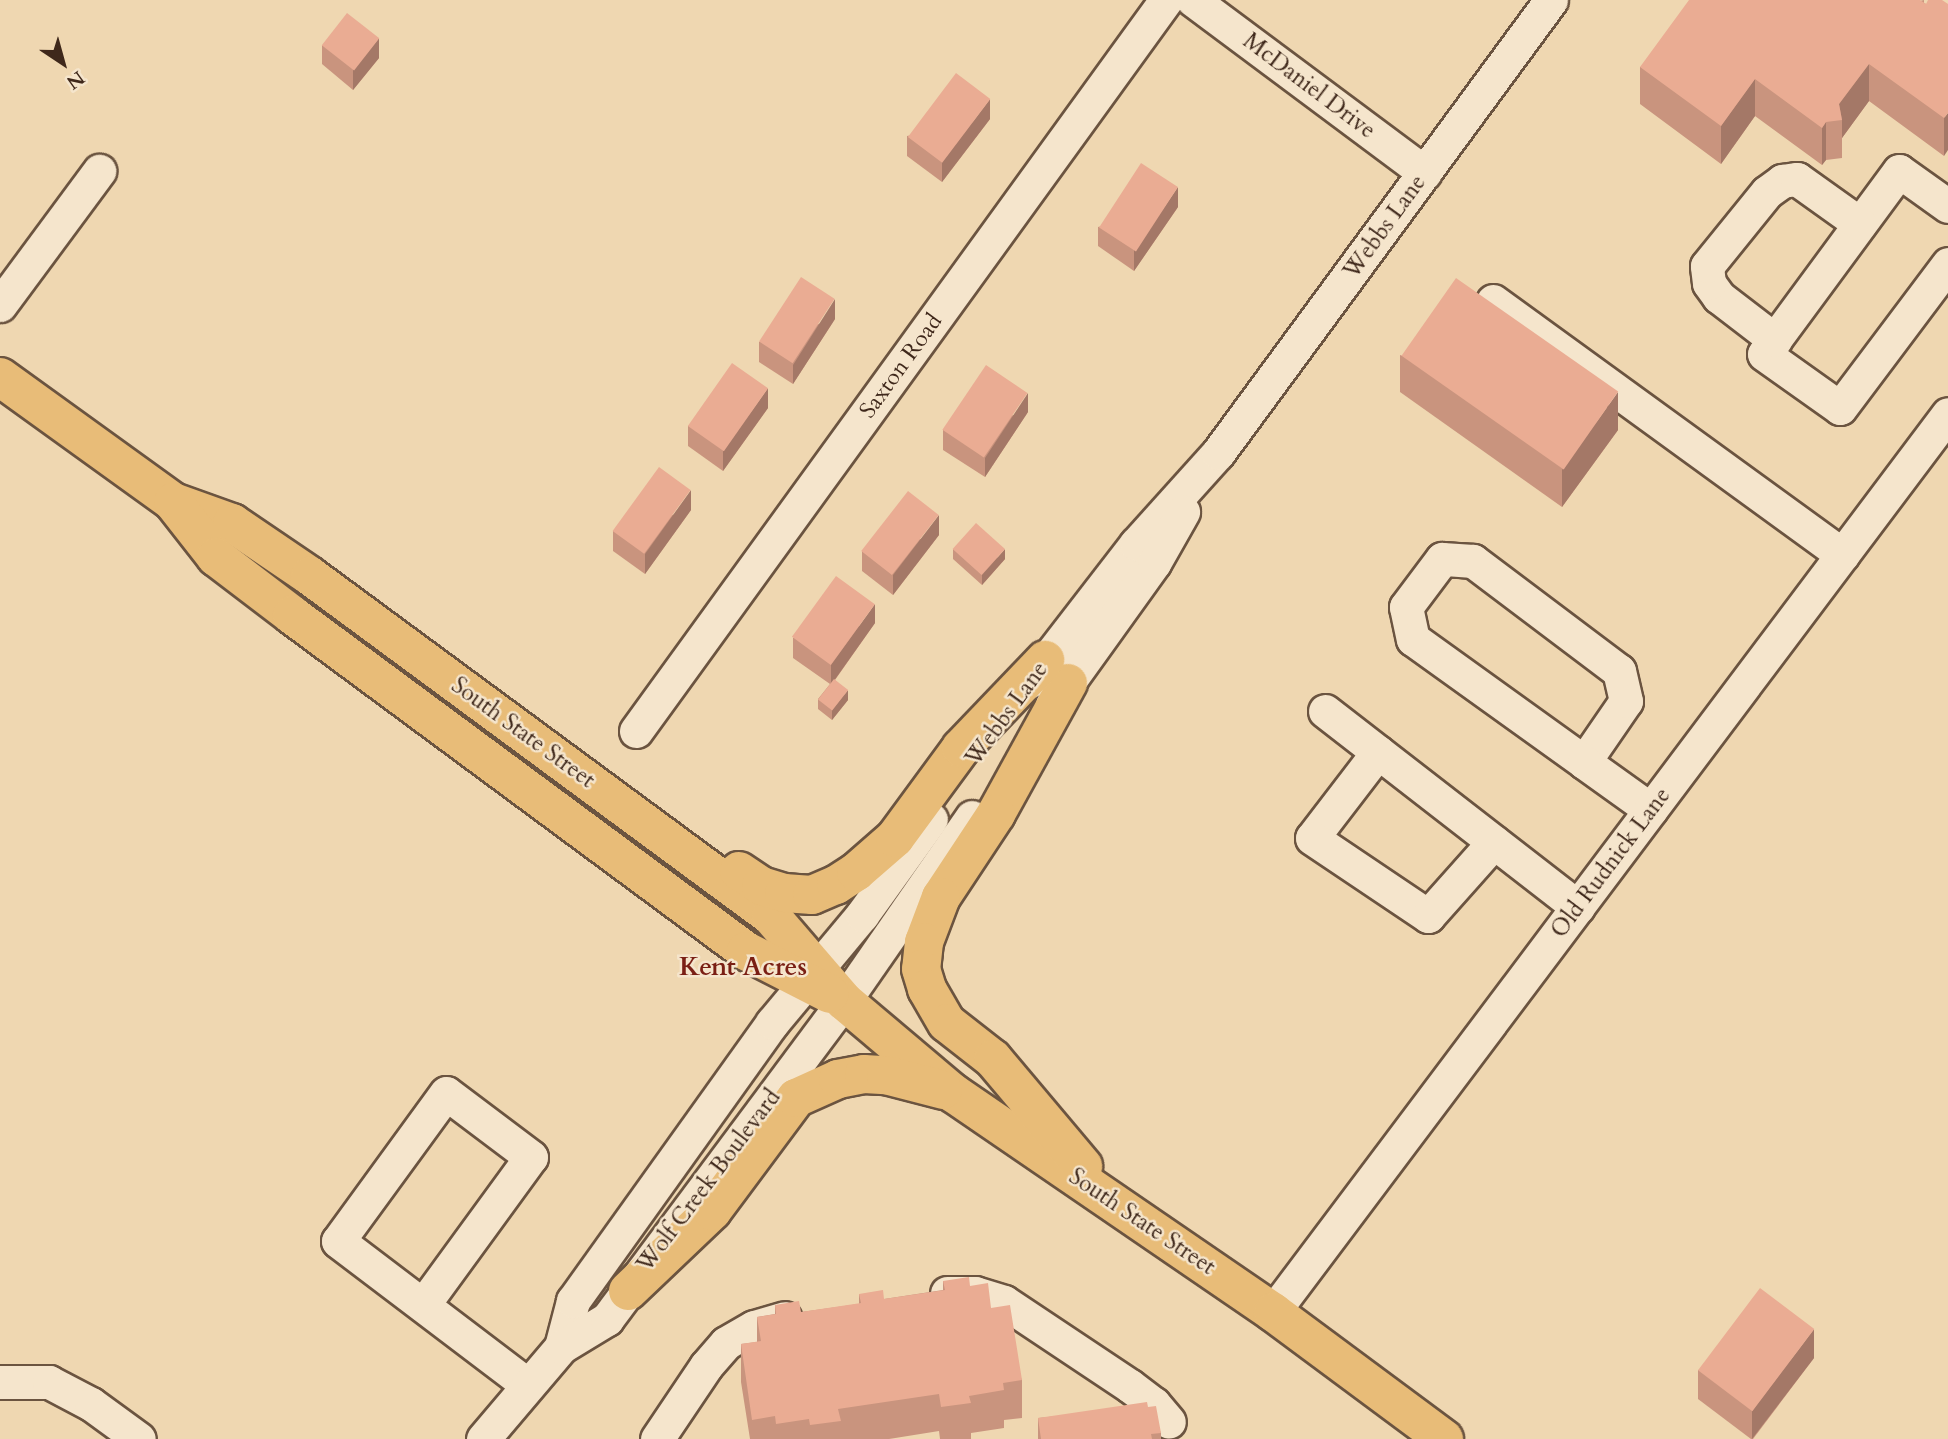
<!DOCTYPE html>
<html>
<head>
<meta charset="utf-8">
<style>
  body { margin:0 }
  #map { position:relative; width:1948px; height:1439px; overflow:hidden; background:#efd7b1; font-family:Cardo,serif }
  div>[style] { position:absolute }
  .roads { filter:drop-shadow(2px 0 #6b5440) drop-shadow(-2px 0 #6b5440) drop-shadow(0 2px #6b5440) drop-shadow(0 -2px #6b5440) }
  .minor>* { height:33px; margin:-16.5px; padding:0 16.5px; transform-origin:16.5px; border-radius:16.5px; background:#f5e5cc }
  .major>* { height:38px; margin:-19px; padding:0 19px; transform-origin:19px; border-radius:19px; background:#e8bc78 }
  .wall>* { inset:0; background:#c9947e }
  .shaded-wall>* { inset:0; background:#a47867 }
  .building>* { inset:0; background:#eaac93; transform-origin:0 0 }
  span { translate:-50% -50%; white-space:nowrap; text-align:center; line-height:1.15; -webkit-text-stroke:5px #f5e5cc; paint-order:stroke }
  .street-label { font-size:23px; color:#3f281b }
  .quarter-label { font-size:26px; color:#7a1f14; font-weight:700 }
  .north { position:absolute; left:28px; top:28px; width:70px; height:70px; -webkit-text-stroke:5px #f5e5cc; paint-order:stroke; rotate:144deg; font-size:19px; font-weight:700; line-height:28px; text-align:center; color:#3f281b }
  .north::after { content:''; display:block; margin:auto; width:24px; height:32px; background:#3f281b; clip-path:polygon(50% 0,100% 100%,50% 72%,0 100%) }
</style>
</head>
<body>
<div id="map">
  <div class="roads">
    <div class="minor">
      <div style="left:1193px;top:0;width:289px;rotate:36.7deg"></div>
      <div style="left:1948px;top:206px;width:60px;rotate:-144.5deg"></div>
      <div style="left:1899px;top:171px;width:227px;rotate:126.4deg"></div>
      <div style="left:1764px;top:354px;width:93px;rotate:35.4deg"></div>
      <div style="left:1840px;top:408px;width:180px;rotate:-53.1deg"></div>
      <div style="left:1493px;top:301px;width:432px;rotate:36deg"></div>
      <div style="left:0;top:305px;width:167px;rotate:-53.5deg"></div>
      <div style="left:1775px;top:340px;width:71px;rotate:-142.5deg"></div>
      <div style="left:1719px;top:297px;width:17px;rotate:-126deg"></div>
      <div style="left:1709px;top:283px;width:17px;rotate:-97deg"></div>
      <div style="left:1707px;top:266px;width:95px;rotate:-51deg"></div>
      <div style="left:1767px;top:192px;width:19px;rotate:-36deg"></div>
      <div style="left:1782px;top:181px;width:15px;rotate:-8deg"></div>
      <div style="left:1797px;top:179px;width:77px;rotate:35.5deg"></div>
      <div style="left:1030px;top:681px;width:173px;rotate:-52.3deg"></div>
      <div style="left:1136px;top:544px;width:122px;rotate:-48deg"></div>
      <div style="left:1218px;top:453px;width:562px;rotate:-53.68deg"></div>
      <div style="left:1052px;top:705px;width:175px;rotate:-54.3deg"></div>
      <div style="left:1154px;top:563px;width:59px;rotate:-60.4deg"></div>
      <div style="left:1325px;top:711px;width:320px;rotate:37.8deg"></div>
      <div style="left:636px;top:731px;width:903px;rotate:-54.06deg"></div>
      <div style="left:1378px;top:752px;width:108px;rotate:127.5deg"></div>
      <div style="left:1312px;top:838px;width:140px;rotate:33.9deg"></div>
      <div style="left:1428px;top:916px;width:99px;rotate:-48.3deg"></div>
      <div style="left:1584px;top:762px;width:74px;rotate:-55.5deg"></div>
      <div style="left:1626px;top:701px;width:31px;rotate:-103deg"></div>
      <div style="left:1619px;top:671px;width:183px;rotate:-143deg"></div>
      <div style="left:1473px;top:561px;width:31px;rotate:-176deg"></div>
      <div style="left:1442px;top:559px;width:60px;rotate:126.9deg"></div>
      <div style="left:1406px;top:607px;width:33px;rotate:78deg"></div>
      <div style="left:1413px;top:639px;width:211px;rotate:35.7deg"></div>
      <div style="left:1584px;top:762px;width:82px;rotate:35.6deg"></div>
      <div style="left:947px;top:1293px;width:28px"></div>
      <div style="left:975px;top:1293px;width:30px;rotate:17deg"></div>
      <div style="left:1004px;top:1302px;width:151px;rotate:33.7deg"></div>
      <div style="left:1130px;top:1386px;width:30px;rotate:37deg"></div>
      <div style="left:1154px;top:1404px;width:23px;rotate:50deg"></div>
      <div style="left:423px;top:1305px;width:183px;rotate:-53.9deg"></div>
      <div style="left:531px;top:1157px;width:106px;rotate:-143deg"></div>
      <div style="left:446px;top:1093px;width:183px;rotate:126.1deg"></div>
      <div style="left:338px;top:1241px;width:238px;rotate:37.2deg"></div>
      <div style="left:1273px;top:1312px;width:1123px;rotate:-53.07deg"></div>
      <div style="left:561px;top:1347px;width:48px;rotate:-75.4deg"></div>
      <div style="left:573px;top:1301px;width:342px;rotate:-54.4deg"></div>
      <div style="left:772px;top:1023px;width:141px;rotate:-50.2deg"></div>
      <div style="left:862px;top:915px;width:118px;rotate:-54.3deg"></div>
      <div style="left:0;top:1382px;width:49px"></div>
      <div style="left:49px;top:1382px;width:47px;rotate:27.6deg"></div>
      <div style="left:91px;top:1404px;width:59px;rotate:36.1deg"></div>
      <div style="left:483px;top:1439px;width:121px;rotate:-49.7deg"></div>
      <div style="left:561px;top:1347px;width:54px;rotate:-31.3deg"></div>
      <div style="left:607px;top:1319px;width:397px;rotate:-53.3deg"></div>
      <div style="left:844px;top:1001px;width:224px;rotate:-55.2deg"></div>
      <div style="left:657px;top:1439px;width:88px;rotate:-56.1deg"></div>
      <div style="left:706px;top:1366px;width:30px;rotate:-49deg"></div>
      <div style="left:726px;top:1343px;width:32px;rotate:-30deg"></div>
      <div style="left:754px;top:1327px;width:32px;rotate:-16deg"></div>
    </div>
    <div class="major">
      <div style="left:0;top:377px;width:213px;rotate:35.8deg"></div>
      <div style="left:173px;top:502px;width:63px;rotate:19.6deg"></div>
      <div style="left:232px;top:523px;width:94px;rotate:34.2deg"></div>
      <div style="left:310px;top:576px;width:573px;rotate:36.41deg"></div>
      <div style="left:771px;top:916px;width:112px;rotate:49.3deg"></div>
      <div style="left:844px;top:1001px;width:143px;rotate:40.2deg"></div>
      <div style="left:953px;top:1093px;width:388px;rotate:34.4deg"></div>
      <div style="left:1273px;top:1312px;width:213px;rotate:36.6deg"></div>
      <div style="left:173px;top:502px;width:70px;rotate:52deg"></div>
      <div style="left:216px;top:557px;width:96px;rotate:37.3deg"></div>
      <div style="left:292px;top:615px;width:565px;rotate:36.5deg"></div>
      <div style="left:746px;top:951px;width:94px;rotate:27.1deg"></div>
      <div style="left:1068px;top:683px;width:149px;rotate:118.8deg"></div>
      <div style="left:996px;top:814px;width:100px;rotate:123.5deg"></div>
      <div style="left:941px;top:897px;width:48px;rotate:110.7deg"></div>
      <div style="left:924px;top:942px;width:27px;rotate:96deg"></div>
      <div style="left:921px;top:969px;width:21px;rotate:73deg"></div>
      <div style="left:927px;top:989px;width:39px;rotate:60deg"></div>
      <div style="left:947px;top:1023px;width:58px;rotate:38deg"></div>
      <div style="left:993px;top:1059px;width:140px;rotate:49.9deg"></div>
      <div style="left:739px;top:871px;width:27px;rotate:34deg"></div>
      <div style="left:761px;top:886px;width:24px;rotate:17deg"></div>
      <div style="left:784px;top:893px;width:28px;rotate:4deg"></div>
      <div style="left:812px;top:895px;width:26px;rotate:-23deg"></div>
      <div style="left:836px;top:885px;width:24px;rotate:-33deg"></div>
      <div style="left:856px;top:872px;width:52px;rotate:-41.1deg"></div>
      <div style="left:895px;top:838px;width:112px;rotate:-53.7deg"></div>
      <div style="left:961px;top:748px;width:122px;rotate:-46.3deg"></div>
      <div style="left:628px;top:1291px;width:116px;rotate:-43.6deg"></div>
      <div style="left:712px;top:1211px;width:141px;rotate:-53.4deg"></div>
      <div style="left:796px;top:1098px;width:46px;rotate:-24.3deg"></div>
      <div style="left:838px;top:1079px;width:26px;rotate:-11deg"></div>
      <div style="left:864px;top:1074px;width:22px;rotate:3deg"></div>
      <div style="left:886px;top:1075px;width:59px;rotate:14.7deg"></div>
    </div>
  </div>
  <div class="wall">
    <div style="clip-path:polygon(1924px 0,1924px 3px,1926px 4px,1948px 4px,1944px 156px,1869px 101px,1842px 138px,1842px 158px,1826px 160px,1822px 165px,1755px 116px,1721px 164px,1640px 104px,1640px 67px)"></div>
    <div style="clip-path:polygon(322px 45px,379px 58px,353px 90px,322px 64px)"></div>
    <div style="clip-path:polygon(990px 119px,942px 182px,907px 156px,907px 136px)"></div>
    <div style="clip-path:polygon(1178px 207px,1134px 271px,1098px 246px,1098px 227px)"></div>
    <div style="clip-path:polygon(835px 319px,793px 384px,759px 362px,759px 342px)"></div>
    <div style="clip-path:polygon(1400px 355px,1618px 430px,1562px 507px,1400px 392px)"></div>
    <div style="clip-path:polygon(768px 408px,723px 471px,688px 446px,688px 426px)"></div>
    <div style="clip-path:polygon(1028px 412px,985px 477px,943px 450px,943px 430px)"></div>
    <div style="clip-path:polygon(691px 510px,645px 574px,613px 551px,613px 531px)"></div>
    <div style="clip-path:polygon(939px 535px,893px 595px,862px 571px,862px 551px)"></div>
    <div style="clip-path:polygon(953px 549px,1005px 559px,982px 585px,953px 559px)"></div>
    <div style="clip-path:polygon(875px 623px,835px 680px,848px 700px,832px 720px,818px 709px,818px 699px,830px 684px,793px 658px,793px 638px)"></div>
    <div style="clip-path:polygon(943px 1281px,970px 1286px,991px 1308px,1022px 1380px,1022px 1418px,1004px 1420px,1004px 1428px,971px 1433px,971px 1439px,940px 1439px,939px 1431px,889px 1439px,750px 1439px,741px 1382px,741px 1344px,757px 1342px,757px 1317px,775px 1314px,775px 1305px,801px 1312px,859px 1304px,859px 1294px,884px 1299px,943px 1290px)"></div>
    <div style="clip-path:polygon(1814px 1358px,1753px 1439px,1751px 1439px,1698px 1399px,1698px 1370px)"></div>
    <div style="clip-path:polygon(1148px 1407px,1161px 1433px,1161px 1439px,1038px 1439px,1038px 1418px)"></div>
  </div>
  <div class="shaded-wall">
    <div style="clip-path:polygon(379px 38px,379px 58px,353px 90px,353px 70px)"></div>
    <div style="clip-path:polygon(1869px 64px,1869px 101px,1842px 138px,1842px 120px,1839px 104px)"></div>
    <div style="clip-path:polygon(1755px 79px,1755px 116px,1721px 164px,1721px 126px)"></div>
    <div style="clip-path:polygon(990px 99px,990px 119px,942px 182px,942px 162px)"></div>
    <div style="clip-path:polygon(1948px 113px,1948px 150px,1944px 156px,1944px 118px)"></div>
    <div style="clip-path:polygon(1826px 122px,1826px 160px,1822px 165px,1822px 128px)"></div>
    <div style="clip-path:polygon(1178px 187px,1178px 207px,1134px 271px,1134px 251px)"></div>
    <div style="clip-path:polygon(835px 299px,835px 319px,793px 384px,793px 365px)"></div>
    <div style="clip-path:polygon(768px 388px,768px 408px,723px 471px,723px 451px)"></div>
    <div style="clip-path:polygon(1618px 392px,1618px 430px,1562px 507px,1562px 470px)"></div>
    <div style="clip-path:polygon(1028px 393px,1028px 412px,985px 477px,985px 458px)"></div>
    <div style="clip-path:polygon(691px 490px,691px 510px,645px 574px,645px 554px)"></div>
    <div style="clip-path:polygon(939px 515px,939px 535px,893px 595px,893px 575px)"></div>
    <div style="clip-path:polygon(1005px 549px,1005px 559px,982px 585px,982px 575px)"></div>
    <div style="clip-path:polygon(875px 604px,875px 623px,831px 685px,831px 665px)"></div>
    <div style="clip-path:polygon(848px 690px,848px 700px,832px 720px,832px 710px)"></div>
    <div style="clip-path:polygon(1814px 1329px,1814px 1358px,1752px 1439px,1752px 1411px)"></div>
  </div>
  <div class="building">
    <div style="clip-path:polygon(1689px 0,1920px 0,1926px 4px,1928px 0,1942px 0,1948px 4px,1948px 113px,1944px 118px,1869px 64px,1839px 104px,1842px 120px,1826px 122px,1822px 128px,1755px 79px,1721px 126px,1640px 67px)"></div>
    <div style="left:347px;top:13px;width:41px;height:41px;rotate:38deg"></div>
    <div style="left:956px;top:73px;width:43px;height:80px;rotate:37deg"></div>
    <div style="left:1141px;top:163px;width:44px;height:77px;rotate:33deg"></div>
    <div style="left:801px;top:277px;width:40px;height:77px;rotate:33deg"></div>
    <div style="left:1456px;top:278px;width:198px;height:95px;rotate:35deg"></div>
    <div style="left:732px;top:363px;width:44px;height:77px;rotate:35deg"></div>
    <div style="left:986px;top:365px;width:50px;height:78px;rotate:34deg"></div>
    <div style="left:659px;top:467px;width:39px;height:79px;rotate:36deg"></div>
    <div style="left:908px;top:491px;width:39px;height:76px;rotate:38deg"></div>
    <div style="left:976px;top:523px;width:39px;height:35px;rotate:42deg"></div>
    <div style="left:836px;top:576px;width:48px;height:75px;rotate:36deg"></div>
    <div style="left:834px;top:679px;width:18px;height:26px;rotate:38deg"></div>
    <div style="clip-path:polygon(969px 1277px,970px 1286px,988px 1283px,991px 1308px,1010px 1305px,1022px 1380px,1003px 1383px,1004px 1390px,969px 1396px,971px 1403px,941px 1407px,939px 1394px,838px 1409px,841px 1421px,810px 1425px,809px 1419px,776px 1424px,775px 1416px,752px 1420px,741px 1344px,761px 1341px,757px 1317px,776px 1314px,775px 1305px,799px 1301px,801px 1312px,861px 1303px,859px 1294px,883px 1290px,884px 1299px,945px 1290px,943px 1281px)"></div>
    <div style="left:1760px;top:1288px;width:68px;height:103px;rotate:37deg"></div>
    <div style="clip-path:polygon(1147px 1402px,1148px 1407px,1156px 1406px,1161px 1433px,1151px 1434px,1152px 1439px,1041px 1439px,1038px 1418px)"></div>
  </div>
  <div class="street-label">
    <span style="left:1309px;top:86px;rotate:37deg">McDaniel Drive</span>
    <span style="left:1385px;top:227px;rotate:-54deg">Webbs Lane</span>
    <span style="left:901px;top:366px;rotate:-54deg">Saxton Road</span>
    <span style="left:1007px;top:714px;rotate:-54deg">Webbs Lane</span>
    <span style="left:523px;top:733px;rotate:36deg">South State Street</span>
    <span style="left:1611px;top:863px;rotate:-53deg">Old Rudnick Lane</span>
    <span style="left:709px;top:1181px;rotate:-53deg">Wolf Creek Boulevard</span>
    <span style="left:1142px;top:1222px;rotate:34deg">South State Street</span>
  </div>
  <div class="quarter-label">
    <span style="left:743px;top:967px">Kent Acres</span>
  </div>
  <div class="north">N</div>
</div>
</body>
</html>
